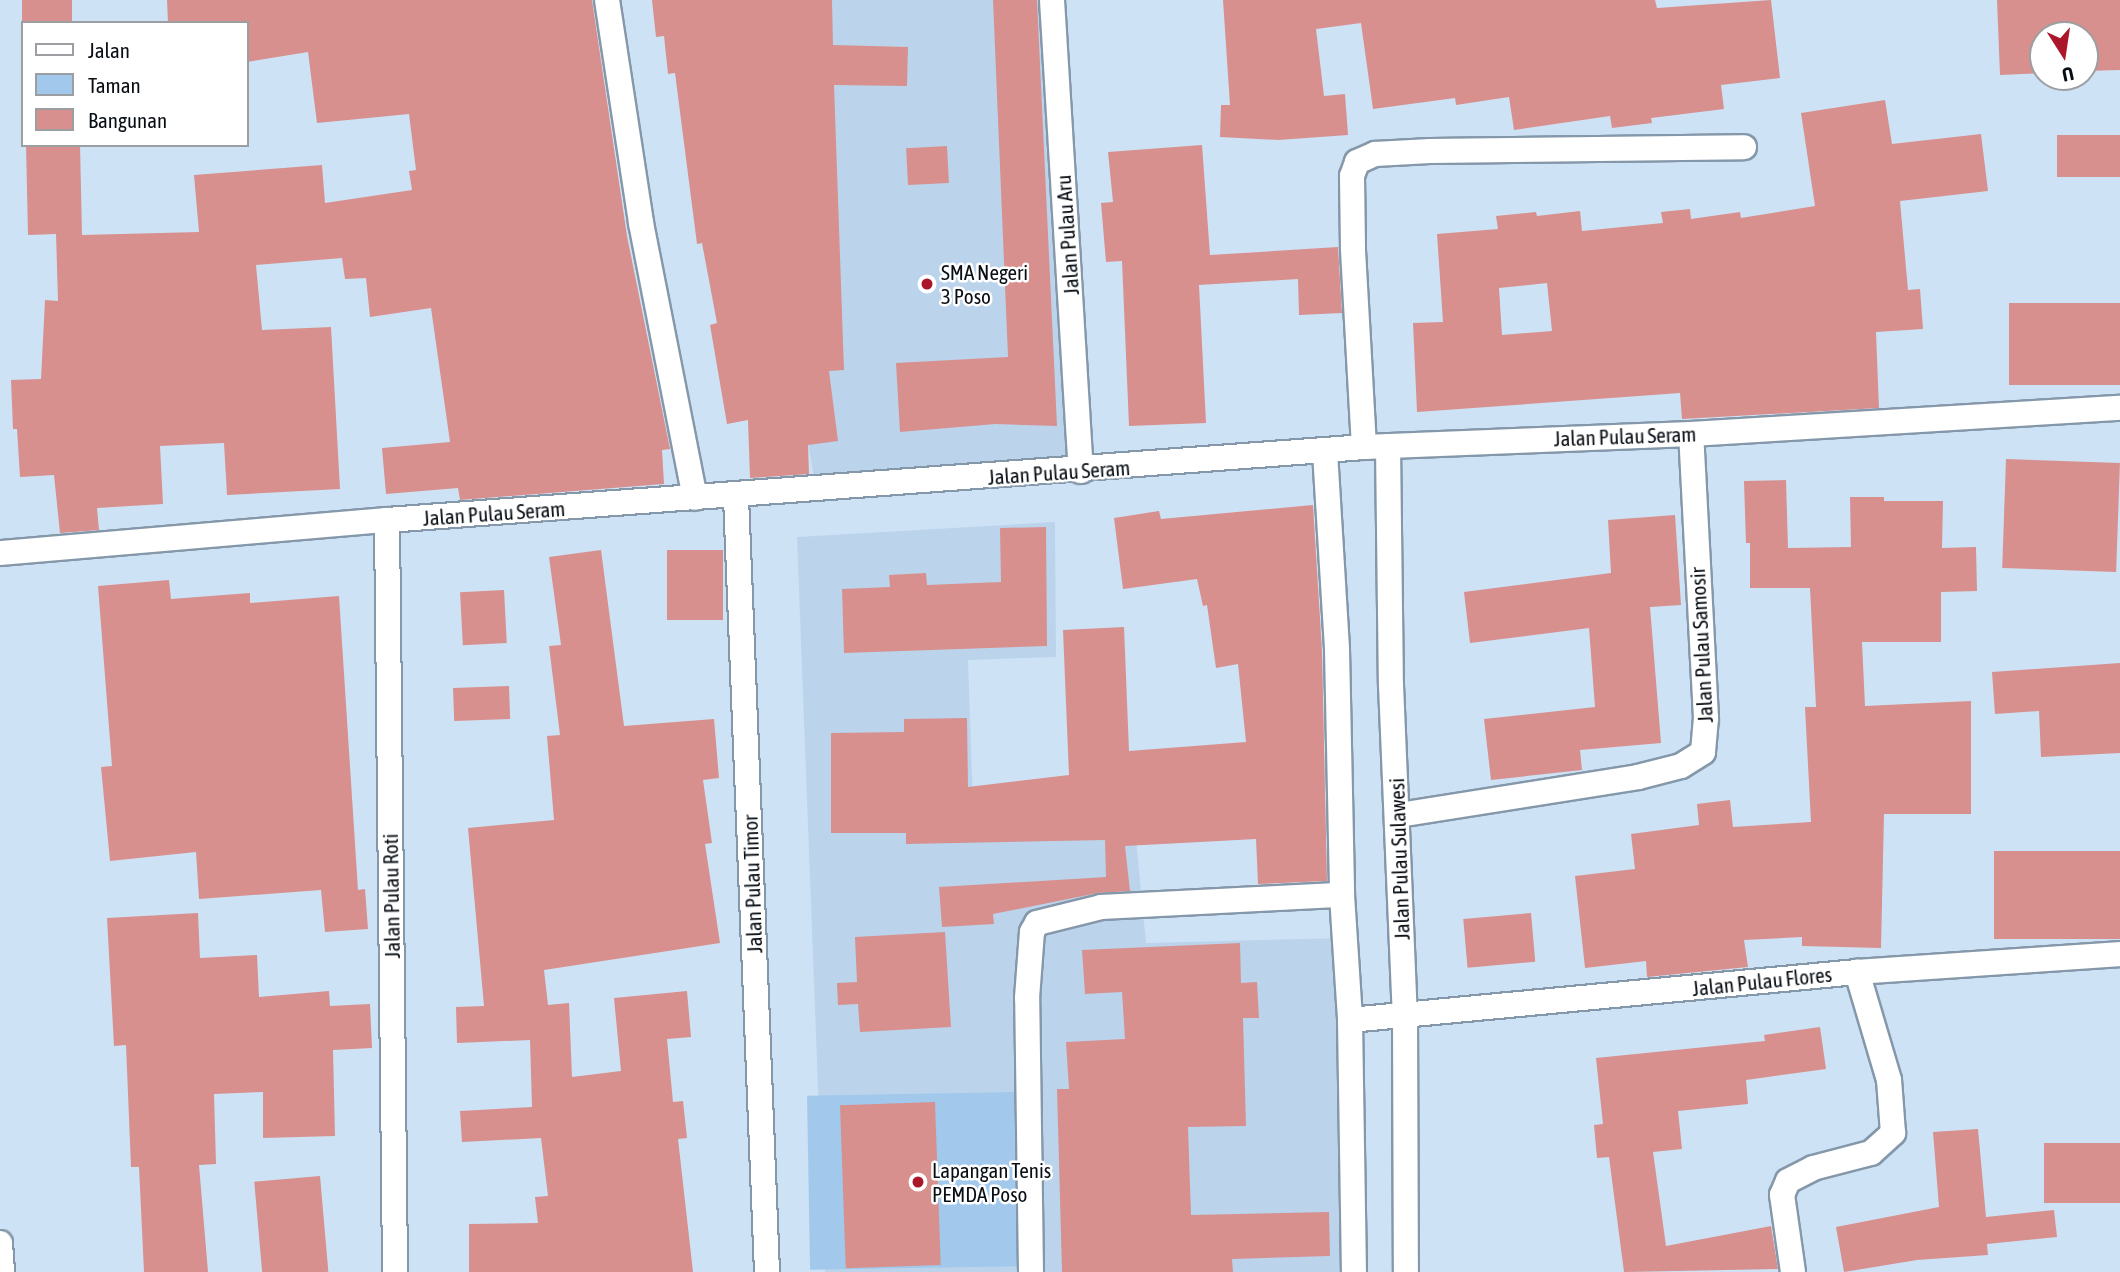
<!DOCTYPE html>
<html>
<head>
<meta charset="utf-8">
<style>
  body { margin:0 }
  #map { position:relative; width:2120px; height:1272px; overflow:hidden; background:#cee2f5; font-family:"Asap Condensed",sans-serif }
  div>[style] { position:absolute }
  .built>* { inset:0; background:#bbd4ec }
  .green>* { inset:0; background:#a2c8eb; transform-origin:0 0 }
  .building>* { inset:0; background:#d7908d; transform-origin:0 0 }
  .roads { filter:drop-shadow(2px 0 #8598aa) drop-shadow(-2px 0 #8598aa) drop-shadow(0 2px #8598aa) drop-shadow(0 -2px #8598aa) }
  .street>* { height:24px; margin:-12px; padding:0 12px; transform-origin:12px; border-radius:12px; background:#fff }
  .dots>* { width:19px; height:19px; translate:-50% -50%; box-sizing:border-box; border:4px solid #fff; border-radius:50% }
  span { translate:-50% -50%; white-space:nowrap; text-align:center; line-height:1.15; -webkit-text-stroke:5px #fff; paint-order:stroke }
  .street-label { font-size:21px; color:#070d13 }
  .poi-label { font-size:21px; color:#070d13 }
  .left { translate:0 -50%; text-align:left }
  .legend { position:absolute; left:21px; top:21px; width:228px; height:126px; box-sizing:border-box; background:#fff; border:2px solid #9c9ea1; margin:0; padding:9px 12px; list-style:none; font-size:21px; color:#070d13 }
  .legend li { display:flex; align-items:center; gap:14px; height:35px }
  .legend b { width:35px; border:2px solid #9c9ea1 }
  .north { position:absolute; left:2029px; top:21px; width:70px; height:70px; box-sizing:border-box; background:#fff; border:2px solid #9c9ea1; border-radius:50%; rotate:168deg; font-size:19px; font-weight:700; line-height:28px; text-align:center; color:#070d13 }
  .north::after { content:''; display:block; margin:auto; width:24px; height:32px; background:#ab162a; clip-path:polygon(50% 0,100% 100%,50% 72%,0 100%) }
</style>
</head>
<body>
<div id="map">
  <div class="built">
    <div style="clip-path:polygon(733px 0,1056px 0,1084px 467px,815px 484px)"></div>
    <div style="clip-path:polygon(1055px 522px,1056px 657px,968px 660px,973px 805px,1131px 787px,1146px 943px,1344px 938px,1356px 1272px,825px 1272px,797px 537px)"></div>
  </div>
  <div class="green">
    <div style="left:1025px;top:1092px;width:174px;height:218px;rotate:89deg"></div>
  </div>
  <div class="building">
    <div style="left:22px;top:0;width:50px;height:23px"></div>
    <div style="clip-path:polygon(167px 0,592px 0,627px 236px,670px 449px,662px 450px,664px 484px,460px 500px,458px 488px,386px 494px,382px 448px,450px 442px,431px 308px,370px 317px,366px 278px,345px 279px,342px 258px,256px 265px,262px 330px,331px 327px,340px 489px,227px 495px,224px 443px,160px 446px,163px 504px,97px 508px,99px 530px,60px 533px,54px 475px,20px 477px,17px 429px,13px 429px,11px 380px,41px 379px,45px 300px,58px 301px,56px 234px,28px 235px,26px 145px,80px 145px,82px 235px,199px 232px,194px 175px,322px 165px,325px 203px,412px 190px,409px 171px,416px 170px,409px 114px,317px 123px,308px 52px,247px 62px,247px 23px,168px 23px)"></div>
    <div style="clip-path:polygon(652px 0,832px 0,833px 45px,908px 47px,907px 86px,834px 85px,844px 370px,829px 371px,838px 441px,808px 445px,809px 474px,750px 478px,748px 420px,727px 424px,710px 325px,717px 323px,702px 243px,697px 244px,675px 73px,668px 74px,664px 36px,656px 37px)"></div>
    <div style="clip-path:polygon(993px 0,1037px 0,1057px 426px,995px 424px,900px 432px,896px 363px,1008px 357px)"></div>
    <div style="clip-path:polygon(1223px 0,1655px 0,1657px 8px,1771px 0,1780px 78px,1721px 85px,1724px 109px,1651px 118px,1652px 123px,1612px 128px,1610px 116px,1514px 130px,1509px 97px,1456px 105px,1455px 98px,1373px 109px,1361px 23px,1316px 29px,1324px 96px,1345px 94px,1348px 135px,1278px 140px,1220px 137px,1221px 105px,1230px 105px)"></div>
    <div style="clip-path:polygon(1997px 0,2120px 0,2120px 70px,2085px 71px,2085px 35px,2043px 35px,2043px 73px,2000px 75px)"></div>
    <div style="clip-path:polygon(evenodd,1885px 100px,1892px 144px,1981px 134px,1988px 191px,1900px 201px,1908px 290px,1920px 289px,1923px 329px,1876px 332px,1879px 408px,1682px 419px,1680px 393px,1417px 412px,1413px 323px,1443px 322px,1437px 234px,1498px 229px,1496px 216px,1536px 212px,1537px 216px,1580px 211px,1582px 231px,1663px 223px,1661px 212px,1690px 209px,1691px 219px,1740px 212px,1741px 218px,1815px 206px,1801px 113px,1885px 100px,1547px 283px,1552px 331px,1502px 335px,1499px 288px,1547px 283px)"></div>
    <div style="left:2120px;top:135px;width:42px;height:63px;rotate:90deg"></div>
    <div style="clip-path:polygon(1202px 145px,1210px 255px,1338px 247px,1342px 313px,1299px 315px,1298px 279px,1199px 285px,1206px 423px,1129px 426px,1122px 261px,1106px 262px,1101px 203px,1113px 202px,1108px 152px)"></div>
    <div style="left:947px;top:146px;width:37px;height:41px;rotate:87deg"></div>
    <div style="left:2120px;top:303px;width:82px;height:111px;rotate:90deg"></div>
    <div style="left:2006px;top:459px;width:114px;height:109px;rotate:2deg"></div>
    <div style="clip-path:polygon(1786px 480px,1788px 548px,1851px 547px,1850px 497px,1884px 497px,1884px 501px,1943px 501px,1942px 548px,1976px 547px,1977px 591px,1941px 592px,1941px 642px,1862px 642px,1865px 706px,1971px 701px,1971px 814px,1884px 814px,1881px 948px,1802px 946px,1802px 937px,1744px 940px,1748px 967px,1647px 977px,1646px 961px,1585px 968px,1575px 876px,1635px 869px,1631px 834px,1699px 825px,1697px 804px,1730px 800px,1733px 827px,1811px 822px,1805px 707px,1816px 707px,1810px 588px,1750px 588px,1750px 543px,1746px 543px,1744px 481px)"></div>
    <div style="clip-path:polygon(1313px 505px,1322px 651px,1327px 881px,1258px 884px,1256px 839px,1125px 846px,1130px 891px,1098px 893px,993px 914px,994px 924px,942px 927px,939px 887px,1106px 877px,1105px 840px,906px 844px,906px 833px,831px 833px,831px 733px,904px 732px,904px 719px,967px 718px,968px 787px,1069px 775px,1063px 630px,1124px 627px,1129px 751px,1246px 742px,1238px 664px,1216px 668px,1207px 605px,1203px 606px,1197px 579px,1123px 589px,1114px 518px,1159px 511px,1161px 519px)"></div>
    <div style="clip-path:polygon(1675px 515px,1681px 605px,1650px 607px,1661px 743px,1580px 750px,1582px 770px,1491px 780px,1484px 719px,1595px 707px,1589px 628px,1470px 643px,1464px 592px,1611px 573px,1608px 520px)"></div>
    <div style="clip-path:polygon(1046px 527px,1047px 646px,844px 653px,842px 589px,890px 587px,889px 575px,926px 573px,927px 585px,1001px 582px,1000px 528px)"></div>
    <div style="clip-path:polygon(601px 550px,624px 726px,714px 719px,719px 778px,703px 780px,712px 843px,705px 844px,720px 943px,544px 970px,548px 1005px,569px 1003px,572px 1077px,621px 1071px,614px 998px,687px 991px,691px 1037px,667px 1039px,673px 1102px,683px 1101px,687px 1138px,678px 1139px,693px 1272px,469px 1272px,469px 1224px,538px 1223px,535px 1197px,548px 1196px,541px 1138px,462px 1142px,460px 1111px,532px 1107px,530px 1040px,457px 1043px,456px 1007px,484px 1006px,468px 828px,554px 820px,547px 736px,560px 735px,549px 646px,561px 645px,549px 557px)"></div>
    <div style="left:667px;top:550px;width:56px;height:70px"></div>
    <div style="clip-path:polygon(169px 580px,171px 599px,250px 593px,250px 603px,339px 596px,358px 890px,365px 889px,368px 929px,325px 932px,321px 890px,199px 899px,196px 852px,110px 861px,101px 767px,112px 766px,98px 586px)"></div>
    <div style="left:504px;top:590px;width:53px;height:44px;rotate:87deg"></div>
    <div style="clip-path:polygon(2120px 663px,2120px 753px,2041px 757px,2039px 711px,1995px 714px,1992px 672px)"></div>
    <div style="left:509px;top:686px;width:33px;height:56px;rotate:88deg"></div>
    <div style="left:2120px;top:851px;width:88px;height:126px;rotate:90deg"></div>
    <div style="clip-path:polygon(198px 913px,200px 958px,257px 955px,259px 997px,329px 991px,330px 1006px,370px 1004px,372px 1048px,333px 1050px,335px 1136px,263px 1138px,263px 1092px,214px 1094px,216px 1164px,199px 1165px,208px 1272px,144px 1272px,139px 1167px,131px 1167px,126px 1045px,114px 1046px,107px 918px)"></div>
    <div style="left:1531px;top:913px;width:49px;height:68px;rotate:85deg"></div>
    <div style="clip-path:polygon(945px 932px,951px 1027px,860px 1032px,858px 1004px,838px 1005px,837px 983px,857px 982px,855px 937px)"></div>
    <div style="clip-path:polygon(1240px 943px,1241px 983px,1257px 982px,1259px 1018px,1243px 1018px,1246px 1126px,1188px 1127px,1191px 1215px,1329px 1212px,1330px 1256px,1232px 1259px,1233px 1272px,1062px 1272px,1057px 1089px,1069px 1089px,1066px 1042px,1125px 1039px,1122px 992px,1085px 994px,1082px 950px)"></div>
    <div style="clip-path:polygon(1820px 1027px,1826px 1069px,1746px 1080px,1748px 1104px,1678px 1111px,1682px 1149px,1653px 1152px,1666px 1246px,1771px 1226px,1778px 1269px,1624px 1272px,1609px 1157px,1597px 1158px,1594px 1125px,1603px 1124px,1596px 1058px,1765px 1041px,1764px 1035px)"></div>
    <div style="left:935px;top:1102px;width:163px;height:95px;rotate:88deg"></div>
    <div style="clip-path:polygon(1978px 1129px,1986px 1217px,2054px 1210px,2057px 1237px,1987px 1244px,1988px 1255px,1917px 1260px,1844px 1272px,1836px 1227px,1939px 1207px,1933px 1132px)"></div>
    <div style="left:2120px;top:1143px;width:60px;height:76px;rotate:90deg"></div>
    <div style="left:320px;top:1176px;width:96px;height:66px;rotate:85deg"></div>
  </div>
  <div class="roads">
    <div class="street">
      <div style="left:607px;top:0;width:226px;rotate:81.3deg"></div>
      <div style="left:641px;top:223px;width:280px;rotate:78.9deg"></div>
      <div style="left:1052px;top:0;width:472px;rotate:86.5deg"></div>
      <div style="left:1388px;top:446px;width:239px;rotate:89.3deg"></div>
      <div style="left:1391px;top:685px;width:331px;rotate:87.6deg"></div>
      <div style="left:1405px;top:1016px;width:256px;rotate:89.8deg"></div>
      <div style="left:1364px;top:447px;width:199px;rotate:-93.2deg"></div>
      <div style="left:1353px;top:248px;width:72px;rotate:-90.8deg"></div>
      <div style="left:1352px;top:176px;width:15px;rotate:-70deg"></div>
      <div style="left:1357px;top:162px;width:20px;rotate:-24deg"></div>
      <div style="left:1375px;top:154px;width:55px;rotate:-3.1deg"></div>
      <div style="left:1430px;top:151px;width:314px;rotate:-0.7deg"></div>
      <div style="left:1325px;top:452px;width:198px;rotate:86.5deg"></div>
      <div style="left:1337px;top:650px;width:245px;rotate:88.8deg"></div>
      <div style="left:1342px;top:895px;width:125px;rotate:86.3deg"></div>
      <div style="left:1350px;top:1020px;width:252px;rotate:89.1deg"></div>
      <div style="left:736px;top:497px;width:776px;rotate:87.71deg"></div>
      <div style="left:387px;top:520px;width:752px;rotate:89.39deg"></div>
      <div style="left:0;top:553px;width:388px;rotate:-4.9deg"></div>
      <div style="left:387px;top:520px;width:980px;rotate:-4.27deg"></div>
      <div style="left:1364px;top:447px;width:327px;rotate:-2.3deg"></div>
      <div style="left:1691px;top:434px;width:430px;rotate:-3.5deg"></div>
      <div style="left:1399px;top:815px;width:242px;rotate:-9deg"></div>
      <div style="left:1638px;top:777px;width:44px;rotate:-14.3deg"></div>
      <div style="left:1681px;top:766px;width:26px;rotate:-32deg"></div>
      <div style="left:1703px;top:752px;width:34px;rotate:-85deg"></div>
      <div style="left:1706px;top:718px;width:284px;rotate:-93deg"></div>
      <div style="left:1350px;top:1020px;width:509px;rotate:-5.41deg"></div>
      <div style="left:1857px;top:972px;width:264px;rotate:-3.9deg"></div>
      <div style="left:0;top:1243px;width:29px;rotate:86deg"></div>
      <div style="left:1031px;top:1272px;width:274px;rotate:-90.8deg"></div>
      <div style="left:1027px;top:998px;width:66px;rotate:-85.7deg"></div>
      <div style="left:1032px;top:932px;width:10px;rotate:-61deg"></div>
      <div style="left:1037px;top:923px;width:66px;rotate:-14deg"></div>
      <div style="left:1101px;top:907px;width:241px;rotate:-2.9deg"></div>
      <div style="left:1793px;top:1272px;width:78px;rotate:-98.1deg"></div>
      <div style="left:1782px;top:1195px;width:15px;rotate:-67deg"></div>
      <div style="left:1788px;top:1181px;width:28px;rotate:-27deg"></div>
      <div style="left:1813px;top:1168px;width:60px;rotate:-14.5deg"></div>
      <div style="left:1871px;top:1153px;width:30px;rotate:-42deg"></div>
      <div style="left:1893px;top:1133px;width:53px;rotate:-94.3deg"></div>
      <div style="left:1889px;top:1080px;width:113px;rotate:-106.5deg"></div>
    </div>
  </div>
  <div class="dots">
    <div style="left:927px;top:284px;background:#ab162a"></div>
    <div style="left:918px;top:1182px;background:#ab162a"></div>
  </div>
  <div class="street-label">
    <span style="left:1067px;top:235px;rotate:-94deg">Jalan Pulau Aru</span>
    <span style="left:1625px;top:436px;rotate:-2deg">Jalan Pulau Seram</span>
    <span style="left:1059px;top:472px;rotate:-4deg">Jalan Pulau Seram</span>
    <span style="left:494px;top:513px;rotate:-4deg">Jalan Pulau Seram</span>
    <span style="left:1701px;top:645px;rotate:-93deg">Jalan Pulau Samosir</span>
    <span style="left:1399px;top:859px;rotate:-92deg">Jalan Pulau Sulawesi</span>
    <span style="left:752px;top:884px;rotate:-92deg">Jalan Pulau Timor</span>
    <span style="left:391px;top:896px;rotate:-91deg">Jalan Pulau Roti</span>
    <span style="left:1762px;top:981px;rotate:-6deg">Jalan Pulau Flores</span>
  </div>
  <div class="poi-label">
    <span class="left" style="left:941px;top:284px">SMA Negeri<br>3 Poso</span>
    <span class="left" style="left:932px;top:1182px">Lapangan Tenis<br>PEMDA Poso</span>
  </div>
  <ul class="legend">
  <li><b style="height:9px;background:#fff"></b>Jalan</li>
  <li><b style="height:19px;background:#a2c8eb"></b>Taman</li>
  <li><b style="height:19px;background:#d7908d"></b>Bangunan</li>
  </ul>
  <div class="north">U</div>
</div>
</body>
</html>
